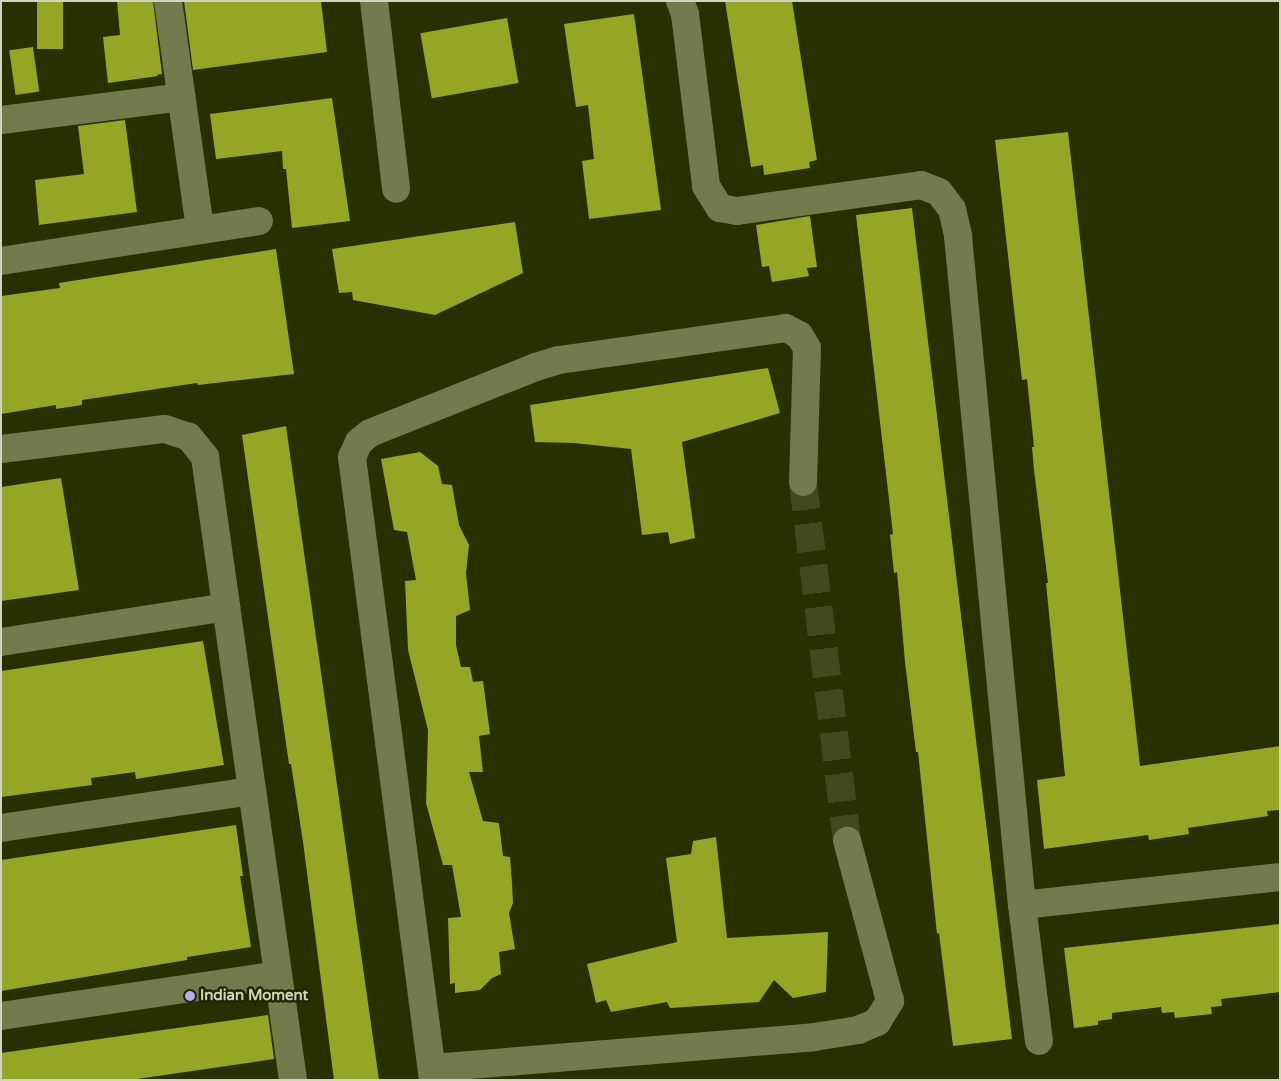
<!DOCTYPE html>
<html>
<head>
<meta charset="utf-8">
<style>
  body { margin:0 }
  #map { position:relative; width:1281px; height:1081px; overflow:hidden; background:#293000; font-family:"Varela Round",sans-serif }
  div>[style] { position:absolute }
  .building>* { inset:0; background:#94a623; transform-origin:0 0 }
  .minor-tunnel>* { height:28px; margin-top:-14px; transform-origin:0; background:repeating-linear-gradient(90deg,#42491c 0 28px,transparent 0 42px) }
  .minor>* { height:28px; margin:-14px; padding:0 14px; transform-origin:14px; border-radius:14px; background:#727b4b }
  .dots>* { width:14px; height:14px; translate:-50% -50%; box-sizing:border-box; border:2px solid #202502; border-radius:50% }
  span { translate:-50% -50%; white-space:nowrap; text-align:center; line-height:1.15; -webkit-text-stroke:5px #202502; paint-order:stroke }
  .poi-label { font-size:15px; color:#d0d6bc; font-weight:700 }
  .left { translate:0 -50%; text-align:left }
  .frame { position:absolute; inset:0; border:2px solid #d0d6bc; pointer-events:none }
</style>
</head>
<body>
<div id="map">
  <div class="building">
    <div style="left:37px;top:1px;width:26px;height:48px"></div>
    <div style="clip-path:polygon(117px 1px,153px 1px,162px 74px,157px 75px,158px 76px,108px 83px,103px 37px,120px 35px)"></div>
    <div style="clip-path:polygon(184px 1px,321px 1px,327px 52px,193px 70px)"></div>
    <div style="clip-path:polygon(725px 1px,792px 1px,817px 160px,809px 162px,810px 168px,764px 175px,763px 165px,751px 167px)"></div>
    <div style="clip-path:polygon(634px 14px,661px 210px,589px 219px,582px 161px,594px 159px,588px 105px,576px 107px,564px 24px)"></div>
    <div style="left:507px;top:18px;width:66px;height:88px;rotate:80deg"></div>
    <div style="left:33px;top:47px;width:45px;height:24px;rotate:82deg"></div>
    <div style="clip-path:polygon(332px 98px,350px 221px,292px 228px,286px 169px,283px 169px,282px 151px,216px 159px,210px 114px)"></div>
    <div style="clip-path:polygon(125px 120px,137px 212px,39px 225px,35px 180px,84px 174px,78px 126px)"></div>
    <div style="clip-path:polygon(1068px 132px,1140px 766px,1280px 746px,1280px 810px,1267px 811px,1268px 816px,1188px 828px,1189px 834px,1149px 840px,1148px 835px,1044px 849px,1037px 780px,1065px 776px,1046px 583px,1048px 583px,1034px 470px,1032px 447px,1034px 447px,1027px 379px,1022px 380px,995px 140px)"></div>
    <div style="clip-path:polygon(912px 208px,1012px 1039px,953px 1046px,939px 933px,937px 934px,918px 752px,916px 752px,905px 662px,897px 572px,894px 573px,890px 535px,893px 534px,856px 215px)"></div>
    <div style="clip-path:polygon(810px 216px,817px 267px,807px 268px,809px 276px,772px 282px,769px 266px,762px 267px,756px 225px)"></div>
    <div style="clip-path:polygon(515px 222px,523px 273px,435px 315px,353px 300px,352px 292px,339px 293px,332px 249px)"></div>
    <div style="clip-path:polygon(276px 249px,294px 374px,198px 385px,197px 383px,82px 400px,82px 405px,56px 409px,56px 405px,1px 414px,1px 296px,60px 288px,59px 283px)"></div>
    <div style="clip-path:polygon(768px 368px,780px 413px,682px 442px,695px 538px,670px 544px,668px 532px,642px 535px,631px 449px,574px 443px,535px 442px,530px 405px)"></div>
    <div style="clip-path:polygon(286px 426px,379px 1080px,334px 1080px,303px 842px,291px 764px,289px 764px,248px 478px,242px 435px)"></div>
    <div style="clip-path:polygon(420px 452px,438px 466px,442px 484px,452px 485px,459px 525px,469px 545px,466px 573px,470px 610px,456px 616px,456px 645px,461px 667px,470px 667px,473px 682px,483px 681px,490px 734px,479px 736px,483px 772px,469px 772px,483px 821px,499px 823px,503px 856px,510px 857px,512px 883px,513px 903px,509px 913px,515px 949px,499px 952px,501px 974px,492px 978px,480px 990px,455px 993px,455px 983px,450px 984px,448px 918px,461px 917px,452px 865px,443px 865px,426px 803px,428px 730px,408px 650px,405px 581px,416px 580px,407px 532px,394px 530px,381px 459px)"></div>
    <div style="clip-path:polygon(61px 478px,79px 590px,1px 601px,1px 487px)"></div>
    <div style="clip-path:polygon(203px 641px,224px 765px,136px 779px,135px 772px,91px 778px,92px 785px,1px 797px,1px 671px)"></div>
    <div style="clip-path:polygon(236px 825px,243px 876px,240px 876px,251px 947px,187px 957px,187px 960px,1px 991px,1px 860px)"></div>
    <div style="clip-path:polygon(716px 837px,727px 938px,828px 932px,826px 992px,793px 998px,774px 980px,759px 1002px,670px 1008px,667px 1002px,611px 1012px,606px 1000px,596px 1003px,587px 964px,677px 942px,666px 858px,691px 854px,693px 841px)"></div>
    <div style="clip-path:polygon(1280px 924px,1280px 992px,1221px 999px,1222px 1006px,1211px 1007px,1212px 1014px,1175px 1018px,1174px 1012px,1162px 1013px,1161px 1007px,1112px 1013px,1112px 1019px,1098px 1021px,1098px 1025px,1074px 1028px,1064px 948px)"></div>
    <div style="clip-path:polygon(268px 1015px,274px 1059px,130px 1080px,1px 1080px,1px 1053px)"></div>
  </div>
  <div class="minor-tunnel">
    <div style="left:803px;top:482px;width:362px;rotate:83deg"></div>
  </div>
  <div class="minor">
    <div style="left:168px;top:1px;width:231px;rotate:82deg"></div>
    <div style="left:374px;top:1px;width:189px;rotate:83.3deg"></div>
    <div style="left:680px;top:1px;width:14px;rotate:69deg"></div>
    <div style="left:685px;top:14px;width:173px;rotate:83deg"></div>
    <div style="left:706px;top:186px;width:26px;rotate:58deg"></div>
    <div style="left:720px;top:208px;width:17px;rotate:10deg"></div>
    <div style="left:737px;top:211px;width:186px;rotate:-8deg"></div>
    <div style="left:921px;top:185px;width:19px;rotate:21deg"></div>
    <div style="left:939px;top:192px;width:21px;rotate:53deg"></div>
    <div style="left:952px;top:209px;width:28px;rotate:77deg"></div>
    <div style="left:958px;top:236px;width:672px;rotate:84.54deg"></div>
    <div style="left:1022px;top:905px;width:137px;rotate:82.9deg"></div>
    <div style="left:1px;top:120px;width:182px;rotate:-7.2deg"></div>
    <div style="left:1px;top:261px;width:261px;rotate:-8.8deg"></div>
    <div style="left:1px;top:449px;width:165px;rotate:-7deg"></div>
    <div style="left:165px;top:429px;width:25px;rotate:18deg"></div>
    <div style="left:189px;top:437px;width:26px;rotate:51deg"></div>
    <div style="left:205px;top:457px;width:629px;rotate:81.96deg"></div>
    <div style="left:1px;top:642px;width:228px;rotate:-8.8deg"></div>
    <div style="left:1px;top:828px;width:254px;rotate:-8.4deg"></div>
    <div style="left:1022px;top:905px;width:260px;rotate:-6.2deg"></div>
    <div style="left:1px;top:1016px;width:280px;rotate:-8.4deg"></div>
    <div style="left:432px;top:1068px;width:383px;rotate:-4.6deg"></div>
    <div style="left:814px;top:1037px;width:45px;rotate:-9deg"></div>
    <div style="left:858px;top:1030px;width:21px;rotate:-23deg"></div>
    <div style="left:877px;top:1022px;width:25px;rotate:-58deg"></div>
    <div style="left:890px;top:1001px;width:166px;rotate:-105deg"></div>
    <div style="left:433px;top:1080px;width:628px;rotate:-97.41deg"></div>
    <div style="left:352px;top:457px;width:17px;rotate:-65deg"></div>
    <div style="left:359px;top:442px;width:14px;rotate:-39deg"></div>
    <div style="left:370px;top:433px;width:179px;rotate:-21.7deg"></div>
    <div style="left:536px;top:367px;width:24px;rotate:-17deg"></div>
    <div style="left:559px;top:360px;width:229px;rotate:-8deg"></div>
    <div style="left:786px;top:328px;width:15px;rotate:28deg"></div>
    <div style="left:799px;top:335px;width:15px;rotate:58deg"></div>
    <div style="left:807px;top:348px;width:134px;rotate:91.7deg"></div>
  </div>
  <div class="dots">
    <div style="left:190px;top:996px;background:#bfa9f4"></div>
  </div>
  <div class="poi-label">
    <span class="left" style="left:200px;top:996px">Indian Moment</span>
  </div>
  <div class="frame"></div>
</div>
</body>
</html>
